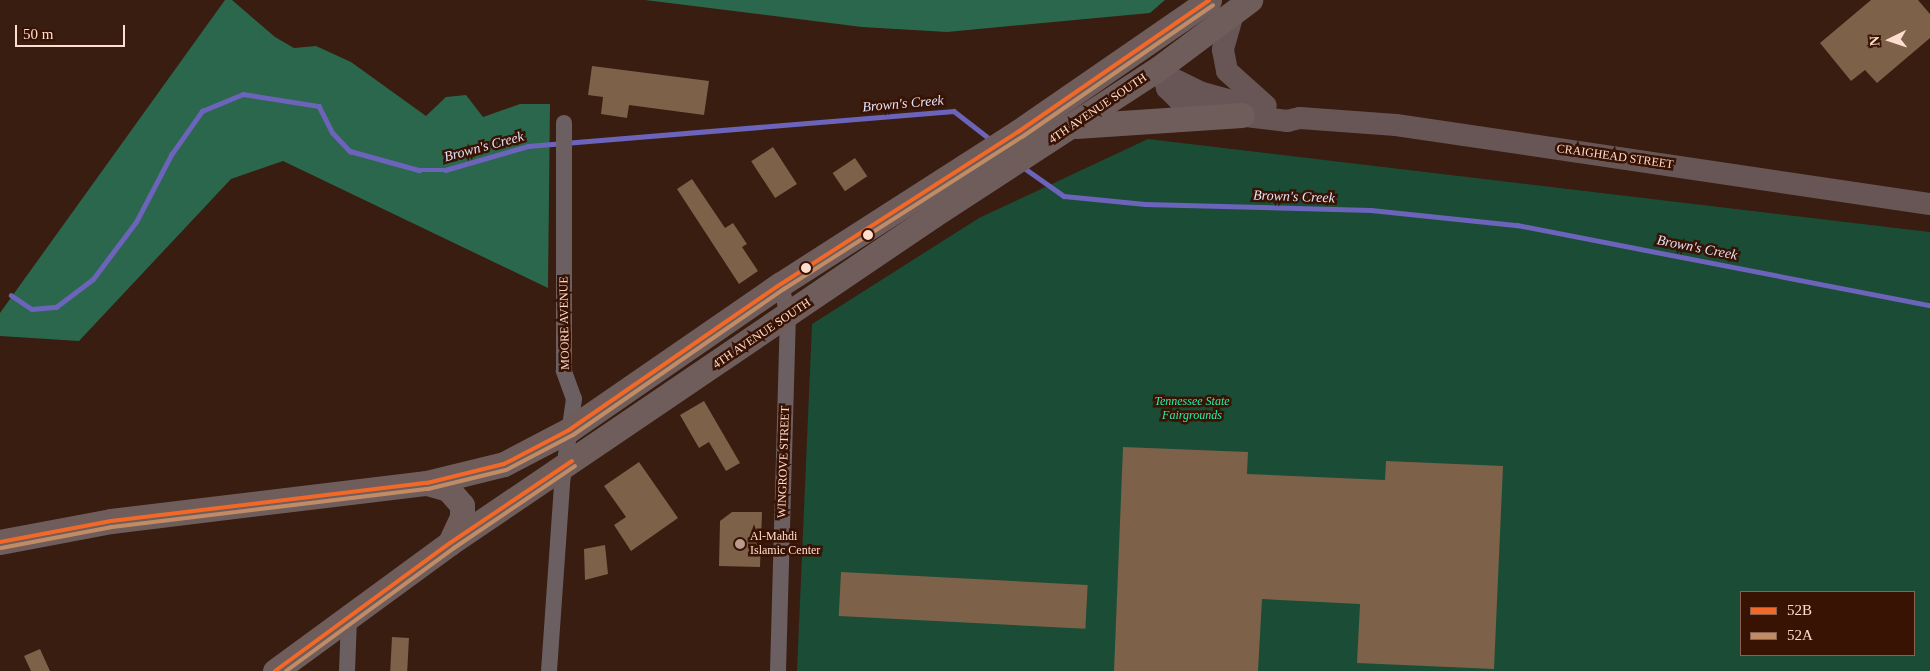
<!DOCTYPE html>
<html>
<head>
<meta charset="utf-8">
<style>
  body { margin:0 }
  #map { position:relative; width:1930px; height:671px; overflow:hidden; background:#381d10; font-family:"Times New Roman",serif }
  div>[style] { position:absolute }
  .green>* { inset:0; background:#1a4c36 }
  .forest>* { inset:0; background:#2b674c }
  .stream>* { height:4.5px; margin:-2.25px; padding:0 2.25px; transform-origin:2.25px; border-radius:2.25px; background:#6c63ba }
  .building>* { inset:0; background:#7d6149; transform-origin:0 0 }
  .street>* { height:16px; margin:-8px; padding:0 8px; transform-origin:8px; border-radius:8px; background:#6b5f62 }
  .secondary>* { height:22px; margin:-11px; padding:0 11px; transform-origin:11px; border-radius:11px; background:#675655 }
  .primary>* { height:25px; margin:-12.5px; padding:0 12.5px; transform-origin:12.5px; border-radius:12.5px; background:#6f5d5c }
  .bus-1>* { height:4px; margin:-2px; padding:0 2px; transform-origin:2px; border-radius:2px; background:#f36827 }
  .bus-2>* { height:4px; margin:-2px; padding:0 2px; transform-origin:2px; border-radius:2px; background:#c18c65 }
  .dots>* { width:14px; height:14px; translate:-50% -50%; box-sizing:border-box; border:2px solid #381202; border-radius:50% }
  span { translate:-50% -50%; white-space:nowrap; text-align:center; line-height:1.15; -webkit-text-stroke:5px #381202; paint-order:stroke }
  .street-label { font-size:12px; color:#feddcf }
  .park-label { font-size:12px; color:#26efad; font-style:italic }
  .poi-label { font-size:12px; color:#feddcf }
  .left { translate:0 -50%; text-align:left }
  .water-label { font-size:14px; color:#e1e2fc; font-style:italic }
  .legend { position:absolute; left:1740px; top:591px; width:175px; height:65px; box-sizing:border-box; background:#381202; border:1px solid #876354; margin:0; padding:6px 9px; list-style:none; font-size:15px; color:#feddcf }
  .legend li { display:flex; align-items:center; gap:10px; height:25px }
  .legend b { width:25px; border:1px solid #876354 }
  .north { position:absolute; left:1865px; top:15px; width:50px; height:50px; -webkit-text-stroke:4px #381202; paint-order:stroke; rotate:266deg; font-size:14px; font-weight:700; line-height:20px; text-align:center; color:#feddcf }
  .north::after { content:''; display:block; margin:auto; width:18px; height:22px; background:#feddcf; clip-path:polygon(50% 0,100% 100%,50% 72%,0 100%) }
  .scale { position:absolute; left:15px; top:25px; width:110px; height:22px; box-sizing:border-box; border:2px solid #feddcf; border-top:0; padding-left:6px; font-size:15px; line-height:18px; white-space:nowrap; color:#feddcf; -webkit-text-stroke:4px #381202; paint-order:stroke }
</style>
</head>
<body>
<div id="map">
  <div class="green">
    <div style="clip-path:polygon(evenodd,1148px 139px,1930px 232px,1930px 671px,797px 671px,812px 324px,979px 218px,1148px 139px,1741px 592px,1914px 592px,1914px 655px,1741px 655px,1741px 592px)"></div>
  </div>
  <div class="forest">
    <div style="clip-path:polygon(225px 0,232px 0,275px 37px,294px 48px,316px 46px,351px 62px,426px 116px,446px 97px,466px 95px,483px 117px,520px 104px,550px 104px,548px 288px,283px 161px,231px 179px,79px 341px,0 336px,0 313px)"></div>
    <div style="clip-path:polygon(645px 0,1165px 0,1150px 13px,947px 32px,862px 27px)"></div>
  </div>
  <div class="stream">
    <div style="left:1023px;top:167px;width:50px;rotate:35.3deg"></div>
    <div style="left:1064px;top:196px;width:81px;rotate:5.6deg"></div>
    <div style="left:1145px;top:204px;width:226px;rotate:1.5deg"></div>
    <div style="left:1371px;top:210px;width:147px;rotate:5.9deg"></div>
    <div style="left:1517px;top:225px;width:421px;rotate:11deg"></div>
    <div style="left:11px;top:295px;width:25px;rotate:34deg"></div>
    <div style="left:32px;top:309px;width:24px;rotate:-5deg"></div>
    <div style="left:56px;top:307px;width:46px;rotate:-37.1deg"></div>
    <div style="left:93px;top:279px;width:71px;rotate:-53deg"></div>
    <div style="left:136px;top:222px;width:76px;rotate:-62.4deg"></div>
    <div style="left:171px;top:155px;width:54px;rotate:-54.8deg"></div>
    <div style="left:202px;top:111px;width:44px;rotate:-22.5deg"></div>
    <div style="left:243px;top:94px;width:77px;rotate:9deg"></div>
    <div style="left:319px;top:106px;width:30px;rotate:63deg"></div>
    <div style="left:333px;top:133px;width:25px;rotate:47deg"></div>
    <div style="left:350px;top:151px;width:72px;rotate:15.4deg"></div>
    <div style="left:419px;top:170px;width:26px"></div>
    <div style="left:445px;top:170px;width:86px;rotate:-16.1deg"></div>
    <div style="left:528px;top:146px;width:427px;rotate:-4.7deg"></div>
    <div style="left:954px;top:111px;width:46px;rotate:37.9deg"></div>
  </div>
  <div class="building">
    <div style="clip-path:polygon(1871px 0,1918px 0,1930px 14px,1930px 38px,1877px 83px,1865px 70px,1851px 81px,1820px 43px)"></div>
    <div style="clip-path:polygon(592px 66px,709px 81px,704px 115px,629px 105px,627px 118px,601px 114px,603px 97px,588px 95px)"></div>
    <div style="left:773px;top:147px;width:44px;height:26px;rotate:57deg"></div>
    <div style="left:855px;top:158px;width:22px;height:27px;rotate:56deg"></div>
    <div style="clip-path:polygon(692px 179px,725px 228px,733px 223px,747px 244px,742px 247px,758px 271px,739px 284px,677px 189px)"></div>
    <div style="clip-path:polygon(704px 401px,740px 463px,726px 471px,709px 442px,699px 448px,680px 415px)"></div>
    <div style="clip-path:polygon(1123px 447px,1248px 452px,1247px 474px,1385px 480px,1386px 461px,1503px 466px,1494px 669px,1357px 663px,1360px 604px,1262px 599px,1258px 671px,1114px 671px)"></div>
    <div style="clip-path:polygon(639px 462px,678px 518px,631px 551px,614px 525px,626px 517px,604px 486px)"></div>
    <div style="clip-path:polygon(732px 512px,762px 512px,760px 567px,719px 566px,720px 521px)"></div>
    <div style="clip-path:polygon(605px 545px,608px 574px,585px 580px,584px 549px)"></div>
    <div style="left:841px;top:572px;width:247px;height:44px;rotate:3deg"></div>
    <div style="left:392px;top:637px;width:17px;height:34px;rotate:3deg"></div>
    <div style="clip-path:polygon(40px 649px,50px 671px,31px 671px,24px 656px)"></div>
  </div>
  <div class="street">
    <div style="left:347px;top:671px;width:52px;rotate:-87.8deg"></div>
    <div style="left:549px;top:671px;width:188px;rotate:-86deg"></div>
    <div style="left:562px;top:483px;width:85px;rotate:-81.9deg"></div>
    <div style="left:574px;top:399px;width:30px;rotate:-110deg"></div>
    <div style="left:564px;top:371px;width:248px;rotate:-90deg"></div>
    <div style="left:778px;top:671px;width:354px;rotate:-88.4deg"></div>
    <div style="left:788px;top:317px;width:34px;rotate:-102deg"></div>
  </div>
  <div class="secondary">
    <div style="left:1233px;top:14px;width:37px;rotate:106deg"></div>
    <div style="left:1223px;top:50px;width:21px;rotate:79deg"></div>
    <div style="left:1227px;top:71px;width:52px;rotate:41.9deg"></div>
    <div style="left:1163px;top:74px;width:15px;rotate:74deg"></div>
    <div style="left:1167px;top:88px;width:17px;rotate:45deg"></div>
    <div style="left:1179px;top:100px;width:35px;rotate:20deg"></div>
    <div style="left:1212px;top:112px;width:76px;rotate:6.8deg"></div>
    <div style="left:1287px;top:121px;width:13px;rotate:-13deg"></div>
    <div style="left:1300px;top:118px;width:96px;rotate:4.2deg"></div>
    <div style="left:1396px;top:125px;width:540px;rotate:8.42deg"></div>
    <div style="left:1163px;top:74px;width:43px;rotate:26deg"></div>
    <div style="left:1202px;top:93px;width:39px;rotate:15deg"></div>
  </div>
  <div class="primary">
    <div style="left:1076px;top:126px;width:166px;rotate:-3.8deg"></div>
    <div style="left:427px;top:483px;width:22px;rotate:16deg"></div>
    <div style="left:448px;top:489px;width:21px;rotate:49deg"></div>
    <div style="left:462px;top:505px;width:12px;rotate:90deg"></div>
    <div style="left:462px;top:517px;width:29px;rotate:115deg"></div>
    <div style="left:0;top:542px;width:113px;rotate:-10.7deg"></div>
    <div style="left:111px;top:521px;width:318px;rotate:-6.9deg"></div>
    <div style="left:427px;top:483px;width:79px;rotate:-13.9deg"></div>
    <div style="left:504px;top:464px;width:73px;rotate:-27.6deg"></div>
    <div style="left:569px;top:430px;width:257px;rotate:-34.6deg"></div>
    <div style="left:781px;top:284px;width:282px;rotate:-32.7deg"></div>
    <div style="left:1018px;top:132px;width:232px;rotate:-34.6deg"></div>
    <div style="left:275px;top:671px;width:217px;rotate:-36.2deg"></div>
    <div style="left:450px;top:543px;width:582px;rotate:-34.15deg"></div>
    <div style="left:932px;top:216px;width:271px;rotate:-33.1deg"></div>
    <div style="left:1159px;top:68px;width:114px;rotate:-36.8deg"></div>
  </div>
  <div class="bus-1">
    <div style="left:0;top:542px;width:113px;rotate:-10.7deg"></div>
    <div style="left:111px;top:521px;width:318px;rotate:-6.9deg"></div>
    <div style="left:427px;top:483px;width:79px;rotate:-13.9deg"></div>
    <div style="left:504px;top:464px;width:73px;rotate:-27.6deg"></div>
    <div style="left:569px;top:430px;width:257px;rotate:-34.6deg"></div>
    <div style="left:781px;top:284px;width:282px;rotate:-32.7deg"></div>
    <div style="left:1018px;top:132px;width:232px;rotate:-34.6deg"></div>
    <div style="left:275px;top:671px;width:217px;rotate:-36.2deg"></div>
    <div style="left:450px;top:543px;width:147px;rotate:-33.9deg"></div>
  </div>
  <div class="bus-2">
    <div style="left:1px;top:548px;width:113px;rotate:-10.7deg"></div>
    <div style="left:112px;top:527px;width:318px;rotate:-6.9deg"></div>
    <div style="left:428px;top:489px;width:80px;rotate:-13.7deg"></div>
    <div style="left:506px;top:470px;width:76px;rotate:-27.6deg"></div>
    <div style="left:573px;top:435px;width:257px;rotate:-34.7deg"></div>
    <div style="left:784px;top:289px;width:282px;rotate:-32.6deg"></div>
    <div style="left:1022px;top:137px;width:232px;rotate:-34.6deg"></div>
    <div style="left:286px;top:671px;width:208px;rotate:-36.2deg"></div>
    <div style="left:454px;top:548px;width:146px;rotate:-34.1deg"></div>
  </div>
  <div class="dots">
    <div style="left:868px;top:235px;background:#feddcf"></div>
    <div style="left:806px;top:268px;background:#feddcf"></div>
    <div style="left:740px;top:544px;background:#b99a8c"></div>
  </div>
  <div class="street-label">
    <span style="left:1098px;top:109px;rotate:-34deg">4TH AVENUE SOUTH</span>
    <span style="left:1615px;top:157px;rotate:8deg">CRAIGHEAD STREET</span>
    <span style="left:565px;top:323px;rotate:-91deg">MOORE AVENUE</span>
    <span style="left:762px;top:334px;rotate:-34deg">4TH AVENUE SOUTH</span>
    <span style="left:784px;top:462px;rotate:-88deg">WINGROVE STREET</span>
  </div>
  <div class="park-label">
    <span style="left:1192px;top:409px">Tennessee State<br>Fairgrounds</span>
  </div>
  <div class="poi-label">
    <span class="left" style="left:750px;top:544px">Al-Mahdi<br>Islamic Center</span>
  </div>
  <div class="water-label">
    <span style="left:903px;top:104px;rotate:-5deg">Brown's Creek</span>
    <span style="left:484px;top:147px;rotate:-15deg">Brown's Creek</span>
    <span style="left:1294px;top:197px;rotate:2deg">Brown's Creek</span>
    <span style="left:1697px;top:248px;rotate:11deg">Brown's Creek</span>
  </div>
  <ul class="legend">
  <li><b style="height:6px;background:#f36827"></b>52B</li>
  <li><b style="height:6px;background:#c18c65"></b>52A</li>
  </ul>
  <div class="north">N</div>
  <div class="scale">50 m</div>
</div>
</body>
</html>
